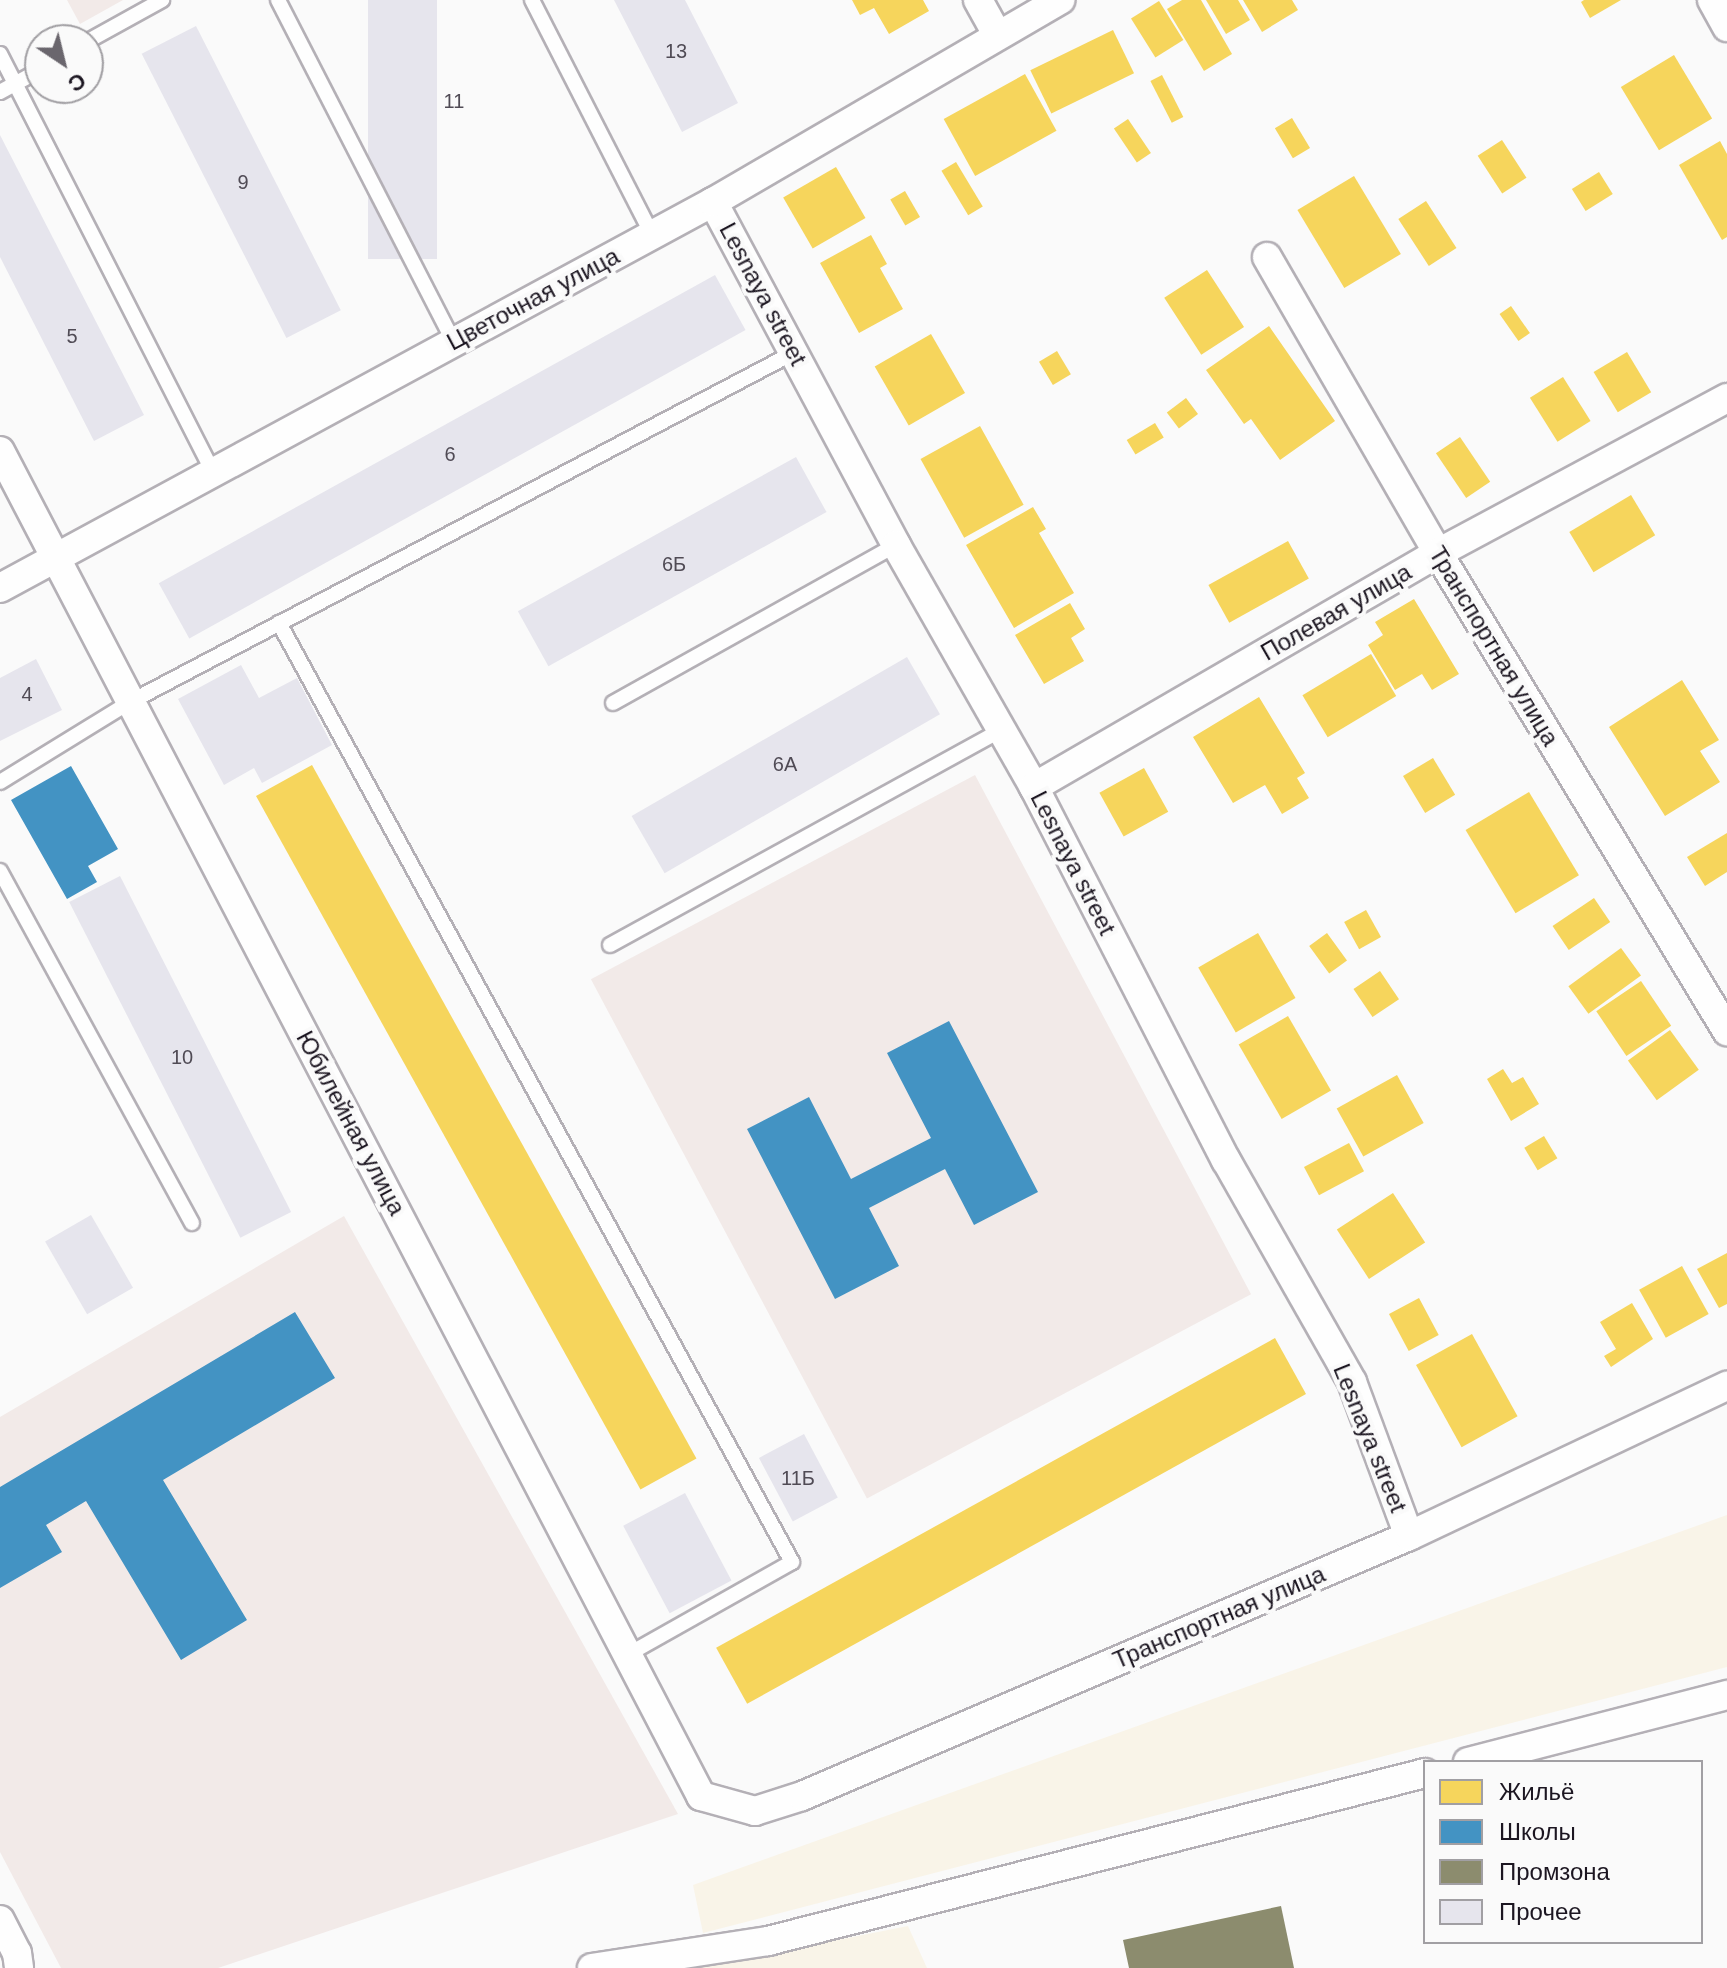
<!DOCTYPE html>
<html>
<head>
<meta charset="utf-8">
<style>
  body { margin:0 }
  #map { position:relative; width:1727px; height:1968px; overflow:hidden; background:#fafafa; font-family:Arial,sans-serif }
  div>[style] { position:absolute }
  .industrial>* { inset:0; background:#f9f4e8 }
  .education>* { inset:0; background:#f2eae8; transform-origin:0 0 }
  .homes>* { inset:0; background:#f6d55c; transform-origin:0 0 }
  .schools>* { inset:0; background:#4393c3 }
  .industry>* { inset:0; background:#8c8c6e }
  .building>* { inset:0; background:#e6e5ed; transform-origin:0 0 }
  .roads { filter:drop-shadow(2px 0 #b4b0b6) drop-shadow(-2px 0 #b4b0b6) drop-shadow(0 2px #b4b0b6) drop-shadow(0 -2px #b4b0b6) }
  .lane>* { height:14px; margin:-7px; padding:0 7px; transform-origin:7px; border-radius:7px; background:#fefefe }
  .street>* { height:28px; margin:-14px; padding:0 14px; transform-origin:14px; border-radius:14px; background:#fefefe }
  span { translate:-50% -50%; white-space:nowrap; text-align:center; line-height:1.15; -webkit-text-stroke:8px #fafafa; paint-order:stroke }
  .number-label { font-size:20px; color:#504b55 }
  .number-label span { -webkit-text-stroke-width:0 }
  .street-label { font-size:24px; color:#1c1621 }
  .legend { position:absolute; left:1423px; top:1760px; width:280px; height:184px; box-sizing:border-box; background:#fafafa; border:2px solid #a19fa3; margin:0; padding:10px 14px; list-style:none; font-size:24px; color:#1c1621 }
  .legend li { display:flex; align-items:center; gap:16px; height:40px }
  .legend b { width:40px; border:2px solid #a19fa3 }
  .north { position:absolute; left:24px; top:24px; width:80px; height:80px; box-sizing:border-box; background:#fafafa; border:2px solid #a19fa3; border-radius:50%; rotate:145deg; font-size:22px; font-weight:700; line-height:32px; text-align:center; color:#1c1621 }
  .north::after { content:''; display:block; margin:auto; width:28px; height:36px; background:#6a666d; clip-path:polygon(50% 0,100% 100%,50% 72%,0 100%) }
</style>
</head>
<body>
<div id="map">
  <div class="industrial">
    <div style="clip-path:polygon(1727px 1515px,1727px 1667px,703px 1933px,693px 1885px)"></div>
    <div style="clip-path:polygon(908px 1926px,927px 1968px,697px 1968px)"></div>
  </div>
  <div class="education">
    <div style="clip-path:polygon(67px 0,123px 0,80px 24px)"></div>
    <div style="left:975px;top:775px;width:588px;height:435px;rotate:62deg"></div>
    <div style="clip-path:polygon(344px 1216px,678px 1814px,218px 1968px,61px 1968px,0 1852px,0 1417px)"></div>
  </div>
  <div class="homes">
    <div style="clip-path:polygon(852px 0,923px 0,929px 11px,889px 34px,874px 8px,860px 15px)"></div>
    <div style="clip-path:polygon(1182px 0,1201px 0,1232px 54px,1204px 71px,1167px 9px)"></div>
    <div style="clip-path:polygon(1206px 0,1238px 0,1250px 20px,1226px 34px)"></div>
    <div style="clip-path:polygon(1243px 0,1292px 0,1298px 10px,1262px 32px)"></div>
    <div style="clip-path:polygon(1621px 0,1590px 18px,1581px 2px,1584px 0)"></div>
    <div style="left:1159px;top:1px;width:46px;height:33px;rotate:58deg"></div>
    <div style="left:1113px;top:30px;width:48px;height:92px;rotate:64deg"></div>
    <div style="left:1674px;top:55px;width:74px;height:62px;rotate:59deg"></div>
    <div style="left:1025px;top:74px;width:65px;height:93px;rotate:61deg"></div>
    <div style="left:1162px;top:75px;width:47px;height:13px;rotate:63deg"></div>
    <div style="left:1292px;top:118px;width:35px;height:20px;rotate:59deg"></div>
    <div style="left:1128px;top:119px;width:41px;height:17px;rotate:56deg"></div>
    <div style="left:1502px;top:140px;width:45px;height:29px;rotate:57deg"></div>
    <div style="clip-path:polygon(1720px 141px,1727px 154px,1727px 237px,1722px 240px,1679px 165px)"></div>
    <div style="left:956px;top:162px;width:52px;height:17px;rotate:59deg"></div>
    <div style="left:836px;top:167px;width:59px;height:61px;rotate:60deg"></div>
    <div style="left:1599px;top:172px;width:26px;height:32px;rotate:58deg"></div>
    <div style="left:1354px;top:176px;width:91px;height:66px;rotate:59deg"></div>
    <div style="left:905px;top:191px;width:30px;height:17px;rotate:60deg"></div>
    <div style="left:1426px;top:201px;width:56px;height:33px;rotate:57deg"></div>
    <div style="clip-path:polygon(871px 235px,887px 264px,880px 268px,903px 309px,859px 333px,820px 263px)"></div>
    <div style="left:1207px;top:270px;width:68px;height:51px;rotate:57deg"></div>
    <div style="left:1511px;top:306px;width:33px;height:14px;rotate:55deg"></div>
    <div style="clip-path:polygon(1269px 326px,1335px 421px,1280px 460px,1251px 419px,1244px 424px,1206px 370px)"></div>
    <div style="left:931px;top:334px;width:68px;height:65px;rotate:60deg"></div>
    <div style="left:1057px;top:351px;width:27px;height:21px;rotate:59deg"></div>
    <div style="left:1627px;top:352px;width:47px;height:39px;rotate:59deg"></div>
    <div style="left:1563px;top:377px;width:52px;height:39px;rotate:58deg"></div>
    <div style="left:1186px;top:398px;width:20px;height:24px;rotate:53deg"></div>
    <div style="left:1155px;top:423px;width:17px;height:33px;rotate:59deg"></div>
    <div style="left:980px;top:426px;width:90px;height:68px;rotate:61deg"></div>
    <div style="left:1460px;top:437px;width:54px;height:29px;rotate:56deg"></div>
    <div style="left:1631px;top:495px;width:47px;height:72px;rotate:59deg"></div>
    <div style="clip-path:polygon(1033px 507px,1046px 529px,1039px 533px,1074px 593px,1014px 628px,966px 545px)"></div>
    <div style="left:1288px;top:541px;width:43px;height:91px;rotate:61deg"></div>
    <div style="clip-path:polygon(1414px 599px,1459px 674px,1432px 690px,1422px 674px,1395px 690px,1368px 645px,1383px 635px,1375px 622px)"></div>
    <div style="clip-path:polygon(1070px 603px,1085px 629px,1071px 638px,1084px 661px,1044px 684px,1015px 635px)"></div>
    <div style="left:1371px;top:654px;width:49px;height:80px;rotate:59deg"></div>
    <div style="clip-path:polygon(1682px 680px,1719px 740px,1700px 751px,1720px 782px,1665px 816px,1609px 727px)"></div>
    <div style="clip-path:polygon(1259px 697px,1305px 773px,1297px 778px,1309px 798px,1282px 814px,1265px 785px,1233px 803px,1193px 737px)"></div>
    <div style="left:1433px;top:758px;width:43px;height:35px;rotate:59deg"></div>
    <div style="left:312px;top:765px;width:793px;height:64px;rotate:61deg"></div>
    <div style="left:1144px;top:768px;width:50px;height:51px;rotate:61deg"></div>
    <div style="left:1529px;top:792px;width:97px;height:74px;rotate:59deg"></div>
    <div style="clip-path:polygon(1727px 833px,1727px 872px,1705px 886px,1687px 857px)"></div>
    <div style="left:1594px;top:898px;width:29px;height:50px;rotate:56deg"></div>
    <div style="left:1366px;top:910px;width:31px;height:25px;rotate:61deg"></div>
    <div style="left:1258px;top:933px;width:75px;height:69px;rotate:60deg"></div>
    <div style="left:1327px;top:933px;width:34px;height:22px;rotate:54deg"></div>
    <div style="left:1621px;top:948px;width:34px;height:65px;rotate:54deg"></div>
    <div style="left:1380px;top:971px;width:34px;height:32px;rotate:56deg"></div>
    <div style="left:1641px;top:981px;width:54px;height:54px;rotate:56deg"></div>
    <div style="left:1288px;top:1016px;width:86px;height:57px;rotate:60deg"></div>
    <div style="left:1670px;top:1030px;width:49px;height:52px;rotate:54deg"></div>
    <div style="clip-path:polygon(1503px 1069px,1512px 1083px,1523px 1077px,1539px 1104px,1511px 1121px,1487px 1079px)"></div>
    <div style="left:1397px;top:1075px;width:55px;height:69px;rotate:61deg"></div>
    <div style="left:1544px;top:1136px;width:26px;height:23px;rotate:59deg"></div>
    <div style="left:1349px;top:1143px;width:32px;height:51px;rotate:62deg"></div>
    <div style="left:1393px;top:1193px;width:59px;height:67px;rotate:57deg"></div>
    <div style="clip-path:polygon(1727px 1253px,1727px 1304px,1719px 1308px,1697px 1269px)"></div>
    <div style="left:1682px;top:1266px;width:55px;height:49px;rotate:61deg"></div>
    <div style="left:1419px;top:1298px;width:42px;height:34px;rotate:62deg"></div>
    <div style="clip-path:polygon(1632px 1303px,1653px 1339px,1611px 1367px,1604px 1356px,1616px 1349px,1600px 1322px)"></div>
    <div style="left:1472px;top:1334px;width:94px;height:64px;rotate:61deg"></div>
    <div style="left:1275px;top:1338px;width:64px;height:639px;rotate:61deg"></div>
  </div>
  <div class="schools">
    <div style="clip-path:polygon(71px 766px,118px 849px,88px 866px,97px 882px,67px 899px,11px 800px)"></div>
    <div style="clip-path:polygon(949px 1021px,1038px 1192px,974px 1225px,945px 1169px,869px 1208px,899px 1266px,835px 1299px,747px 1129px,809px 1097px,851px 1179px,931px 1138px,887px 1053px)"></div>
    <div style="clip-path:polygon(295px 1312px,335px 1378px,163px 1480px,247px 1620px,181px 1660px,86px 1501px,46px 1525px,62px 1552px,0 1588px,0 1487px)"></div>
  </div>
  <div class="industry">
    <div style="clip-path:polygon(1281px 1906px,1294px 1968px,1129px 1968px,1123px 1940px)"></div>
  </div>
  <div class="building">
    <div style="left:368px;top:0;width:69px;height:259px"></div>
    <div style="clip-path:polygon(614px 0,685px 0,738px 103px,682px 132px)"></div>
    <div style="left:196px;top:26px;width:319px;height:61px;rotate:63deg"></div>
    <div style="clip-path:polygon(0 135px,144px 415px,94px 441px,0 257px)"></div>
    <div style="left:715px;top:275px;width:63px;height:636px;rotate:61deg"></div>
    <div style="left:796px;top:457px;width:63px;height:318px;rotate:61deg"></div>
    <div style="left:907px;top:657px;width:66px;height:318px;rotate:60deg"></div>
    <div style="clip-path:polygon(36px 659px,62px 710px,0 741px,0 678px)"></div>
    <div style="clip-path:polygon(241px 665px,259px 698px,297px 678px,332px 745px,262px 783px,254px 768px,224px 785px,178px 699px)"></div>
    <div style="left:120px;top:876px;width:377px;height:57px;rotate:63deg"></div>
    <div style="left:91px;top:1215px;width:84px;height:53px;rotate:60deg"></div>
    <div style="left:804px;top:1434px;width:72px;height:51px;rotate:62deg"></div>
    <div style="left:685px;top:1493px;width:99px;height:70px;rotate:62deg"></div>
  </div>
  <div class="roads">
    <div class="lane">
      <div style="left:278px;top:0;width:385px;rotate:62.8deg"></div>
      <div style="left:532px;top:0;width:264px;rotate:62.9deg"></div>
      <div style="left:88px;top:41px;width:85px;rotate:-29deg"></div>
      <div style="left:0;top:54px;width:469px;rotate:63deg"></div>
      <div style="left:0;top:92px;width:46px;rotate:-28.8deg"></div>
      <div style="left:279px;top:623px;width:1070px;rotate:61.35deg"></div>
      <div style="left:792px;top:1562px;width:187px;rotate:150.6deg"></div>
      <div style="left:613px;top:703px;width:324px;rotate:-29.2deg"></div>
      <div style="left:0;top:782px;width:153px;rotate:-31.6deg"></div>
      <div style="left:130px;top:702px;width:751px;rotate:-27.76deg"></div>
      <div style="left:0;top:871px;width:401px;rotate:61.4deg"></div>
      <div style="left:610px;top:945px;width:446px;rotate:-28.8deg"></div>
    </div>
    <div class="street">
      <div style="left:978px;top:0;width:38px;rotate:61deg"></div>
      <div style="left:1712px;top:0;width:31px;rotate:61deg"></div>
      <div style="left:713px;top:202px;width:389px;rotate:61.9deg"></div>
      <div style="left:896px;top:545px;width:279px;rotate:60.3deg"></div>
      <div style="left:1034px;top:787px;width:420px;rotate:62.8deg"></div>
      <div style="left:1226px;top:1160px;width:255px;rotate:60.4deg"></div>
      <div style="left:1352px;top:1382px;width:164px;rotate:69.7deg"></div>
      <div style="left:1267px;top:257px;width:342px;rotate:60deg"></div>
      <div style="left:1438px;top:553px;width:559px;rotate:58.84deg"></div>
      <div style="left:0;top:451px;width:1517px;rotate:62.47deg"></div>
      <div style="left:701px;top:1796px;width:56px;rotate:15.5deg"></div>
      <div style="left:755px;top:1811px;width:49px;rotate:-17.7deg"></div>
      <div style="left:802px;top:1796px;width:660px;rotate:-23.19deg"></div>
      <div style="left:1409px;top:1536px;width:352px;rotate:-25.3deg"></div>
      <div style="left:0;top:588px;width:811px;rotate:-28.43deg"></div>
      <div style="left:713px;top:202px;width:402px;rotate:-30.2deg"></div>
      <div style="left:1034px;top:787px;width:467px;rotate:-30.1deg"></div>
      <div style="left:1438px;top:553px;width:328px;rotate:-28.2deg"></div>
      <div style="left:1468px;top:1762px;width:268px;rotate:-14.5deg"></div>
      <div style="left:0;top:1920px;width:37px;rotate:63deg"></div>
      <div style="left:17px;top:1953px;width:15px;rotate:82deg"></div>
      <div style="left:592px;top:1968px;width:178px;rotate:-8.7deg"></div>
      <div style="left:768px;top:1941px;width:678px;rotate:-14.34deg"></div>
    </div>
  </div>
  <div class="number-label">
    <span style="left:676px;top:51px">13</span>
    <span style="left:454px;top:101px">11</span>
    <span style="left:243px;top:182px">9</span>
    <span style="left:72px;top:336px">5</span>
    <span style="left:450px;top:454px">6</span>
    <span style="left:674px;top:564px">6Б</span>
    <span style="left:27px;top:694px">4</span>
    <span style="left:785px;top:764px">6А</span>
    <span style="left:182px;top:1057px">10</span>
    <span style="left:798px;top:1478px">11Б</span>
  </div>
  <div class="street-label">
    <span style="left:763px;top:294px;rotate:62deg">Lesnaya street</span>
    <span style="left:533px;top:299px;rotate:-28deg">Цветочная улица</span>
    <span style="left:1336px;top:612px;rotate:-30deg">Полевая улица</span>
    <span style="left:1494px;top:646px;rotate:59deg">Транспортная улица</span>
    <span style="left:1073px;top:863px;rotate:63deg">Lesnaya street</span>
    <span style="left:351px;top:1123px;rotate:62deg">Юбилейная улица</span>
    <span style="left:1370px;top:1438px;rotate:68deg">Lesnaya street</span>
    <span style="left:1219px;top:1617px;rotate:-23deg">Транспортная улица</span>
  </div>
  <ul class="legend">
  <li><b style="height:22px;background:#f6d55c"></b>Жильё</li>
  <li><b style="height:22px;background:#4393c3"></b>Школы</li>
  <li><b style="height:22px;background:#8c8c6e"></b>Промзона</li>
  <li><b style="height:22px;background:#e6e5ed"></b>Прочее</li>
  </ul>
  <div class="north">С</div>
</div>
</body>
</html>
